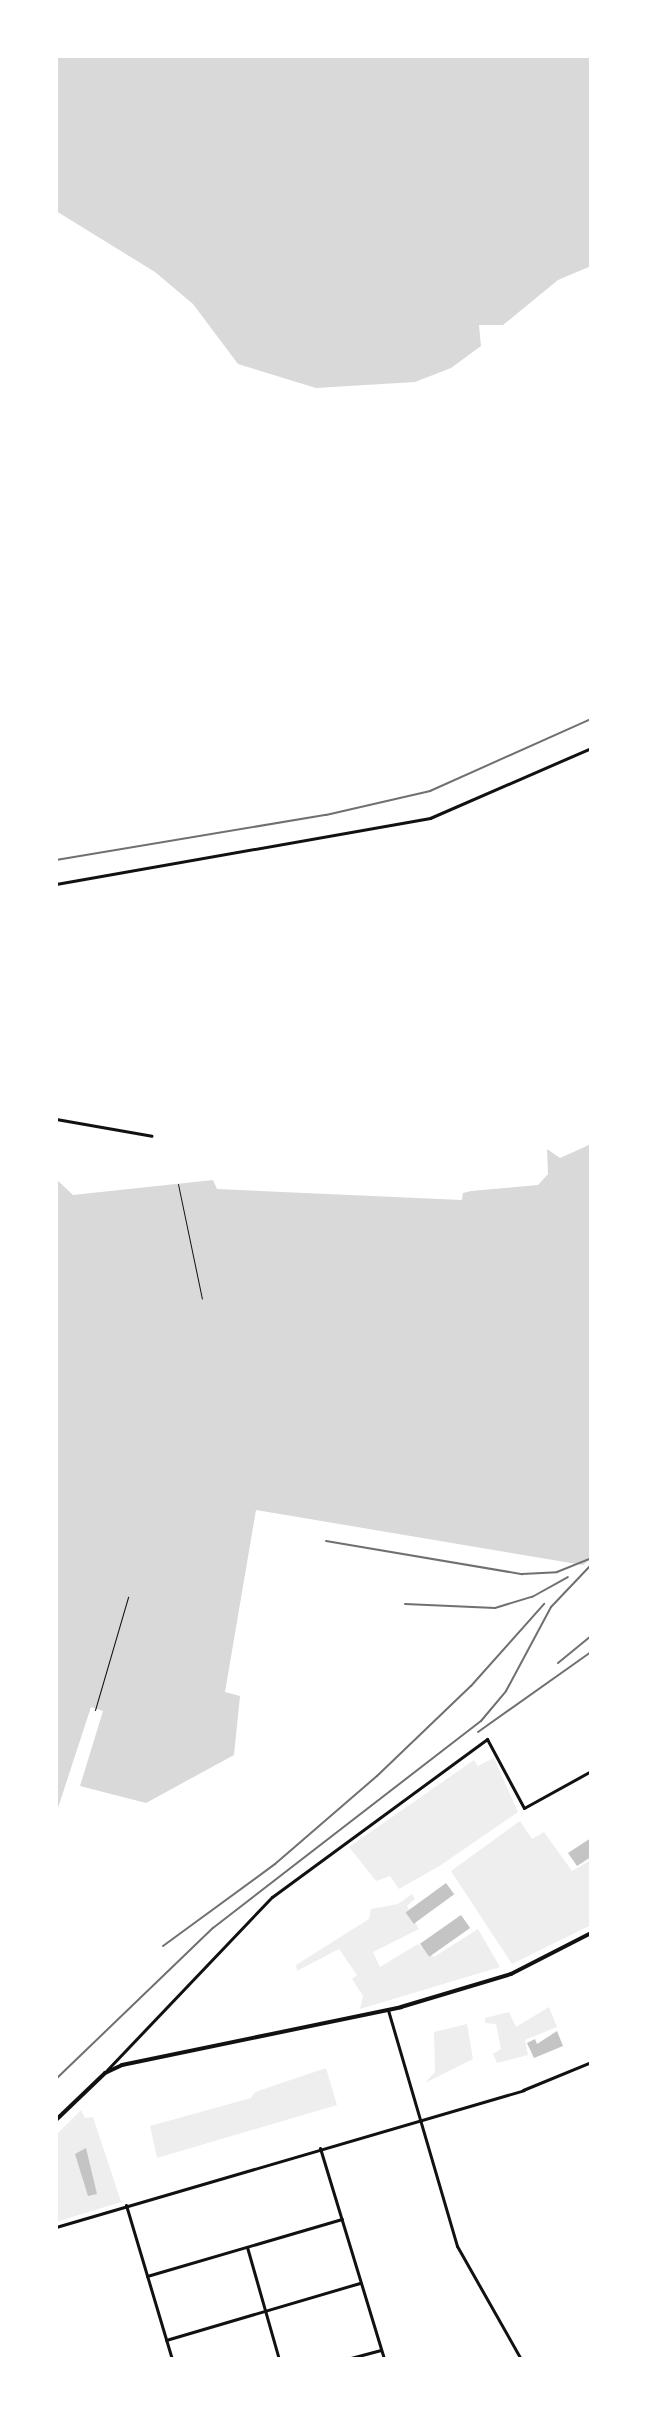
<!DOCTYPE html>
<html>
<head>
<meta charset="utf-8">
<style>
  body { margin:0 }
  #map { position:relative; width:647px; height:2415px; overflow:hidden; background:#fff; font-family:Overpass,sans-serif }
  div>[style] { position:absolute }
  .green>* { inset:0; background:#eee }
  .water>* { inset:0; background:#d9d9d9 }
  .building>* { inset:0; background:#c4c4c4; transform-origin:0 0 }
  .path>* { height:1px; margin:-0.5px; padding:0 0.5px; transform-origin:0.5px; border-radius:0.5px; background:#111 }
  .minor>* { height:3px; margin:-1.5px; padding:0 1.5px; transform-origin:1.5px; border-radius:1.5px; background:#111 }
  .primary>* { height:4px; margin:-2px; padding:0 2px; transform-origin:2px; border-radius:2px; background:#111 }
  .rail>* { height:2px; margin:-1px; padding:0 1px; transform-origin:1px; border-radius:1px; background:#707070 }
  span { translate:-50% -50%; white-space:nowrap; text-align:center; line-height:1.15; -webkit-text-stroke:8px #fff; paint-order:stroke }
  .frame { position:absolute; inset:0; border:58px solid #fff; pointer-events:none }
</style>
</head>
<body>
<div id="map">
  <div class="green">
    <div style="clip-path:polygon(494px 1758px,518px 1812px,441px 1865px,399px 1889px,390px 1876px,376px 1881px,349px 1847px,474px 1760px,478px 1766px)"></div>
    <div style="clip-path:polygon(520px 1821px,532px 1839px,544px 1832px,572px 1871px,591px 1860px,591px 1925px,512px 1964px,451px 1871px)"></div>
    <div style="clip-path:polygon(412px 1894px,415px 1899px,407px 1906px,419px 1929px,373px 1952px,380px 1967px,418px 1944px,434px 1957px,478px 1929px,500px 1967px,360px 2009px,363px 1996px,352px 1979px,357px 1975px,339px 1949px,297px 1971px,296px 1965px,369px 1919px,371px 1909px,398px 1904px)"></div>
    <div style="clip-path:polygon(549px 2007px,557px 2027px,525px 2040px,528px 2055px,497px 2063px,493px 2054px,501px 2049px,496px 2024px,485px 2023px,485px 2018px,509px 2012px,516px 2027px)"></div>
    <div style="clip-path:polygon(467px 2024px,473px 2059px,425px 2083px,435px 2072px,434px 2032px)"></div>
    <div style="clip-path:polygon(326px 2068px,337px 2105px,157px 2158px,150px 2126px,251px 2098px,255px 2092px)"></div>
    <div style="clip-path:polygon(81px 2110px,85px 2118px,93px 2117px,121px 2202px,56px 2222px,56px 2135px)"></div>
  </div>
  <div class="water">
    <div style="clip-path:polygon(56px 56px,591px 56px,591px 266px,558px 280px,503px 325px,479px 325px,481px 346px,451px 368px,415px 382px,316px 388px,238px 364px,193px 304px,155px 272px,56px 211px)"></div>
    <div style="clip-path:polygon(591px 1144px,591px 1559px,583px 1565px,256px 1510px,225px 1692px,240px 1696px,234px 1755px,146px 1803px,80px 1786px,103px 1711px,91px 1707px,56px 1814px,56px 1179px,73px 1195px,213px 1180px,217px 1189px,462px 1200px,463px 1193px,471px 1191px,538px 1185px,548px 1174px,547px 1149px,560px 1158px)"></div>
  </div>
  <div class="building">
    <div style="clip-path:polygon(591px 1838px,591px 1857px,577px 1866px,568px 1853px)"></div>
    <div style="left:446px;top:1883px;width:14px;height:50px;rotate:54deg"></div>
    <div style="left:461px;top:1915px;width:16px;height:50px;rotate:55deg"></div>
    <div style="clip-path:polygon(557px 2031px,563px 2046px,534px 2058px,527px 2043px,535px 2039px,537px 2044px)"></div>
    <div style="clip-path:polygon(86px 2148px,97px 2194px,88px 2196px,75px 2154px)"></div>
  </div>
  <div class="path">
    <div style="left:178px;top:1184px;width:117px;rotate:78.2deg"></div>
    <div style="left:95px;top:1710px;width:118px;rotate:-73.7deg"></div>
  </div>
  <div class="minor">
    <div style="left:56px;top:884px;width:380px;rotate:-10deg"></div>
    <div style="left:430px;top:818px;width:176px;rotate:-23.5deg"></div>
    <div style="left:56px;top:1119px;width:97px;rotate:10deg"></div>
    <div style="left:388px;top:2010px;width:246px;rotate:73.7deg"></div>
    <div style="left:457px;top:2246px;width:130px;rotate:60.5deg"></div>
    <div style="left:107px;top:2070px;width:239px;rotate:-46.4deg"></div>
    <div style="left:272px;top:1897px;width:267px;rotate:-36.3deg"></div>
    <div style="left:487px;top:1739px;width:78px;rotate:61.8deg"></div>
    <div style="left:524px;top:1808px;width:77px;rotate:-28.9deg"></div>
    <div style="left:320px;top:2148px;width:220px;rotate:73.1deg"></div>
    <div style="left:126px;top:2205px;width:161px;rotate:73.4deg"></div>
    <div style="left:56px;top:2227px;width:487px;rotate:-16.3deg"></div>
    <div style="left:523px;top:2090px;width:74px;rotate:-22.4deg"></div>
    <div style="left:247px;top:2247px;width:116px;rotate:74.1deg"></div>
    <div style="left:147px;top:2276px;width:203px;rotate:-16.3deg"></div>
    <div style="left:166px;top:2340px;width:202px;rotate:-16.4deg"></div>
    <div style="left:347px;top:2359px;width:35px;rotate:-15deg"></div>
  </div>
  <div class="primary">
    <div style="left:56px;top:2120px;width:68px;rotate:-43.8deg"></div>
    <div style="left:105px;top:2073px;width:19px;rotate:-25deg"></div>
    <div style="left:122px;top:2065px;width:285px;rotate:-11.7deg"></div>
    <div style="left:401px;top:2007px;width:115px;rotate:-16.7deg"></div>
    <div style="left:511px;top:1974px;width:90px;rotate:-27.1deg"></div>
  </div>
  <div class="rail">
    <div style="left:56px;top:860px;width:274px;rotate:-9.5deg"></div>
    <div style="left:326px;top:815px;width:107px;rotate:-13deg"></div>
    <div style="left:430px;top:791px;width:176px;rotate:-24.1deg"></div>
    <div style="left:326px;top:1541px;width:199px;rotate:9.6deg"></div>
    <div style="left:522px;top:1574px;width:35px;rotate:-3deg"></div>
    <div style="left:557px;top:1572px;width:35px;rotate:-22deg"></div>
    <div style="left:405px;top:1604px;width:90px;rotate:2.5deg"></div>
    <div style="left:495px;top:1608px;width:39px;rotate:-17deg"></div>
    <div style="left:532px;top:1597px;width:41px;rotate:-29.1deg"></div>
    <div style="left:558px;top:1663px;width:43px;rotate:-39.3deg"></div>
    <div style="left:478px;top:1732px;width:138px;rotate:-35.3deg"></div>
    <div style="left:163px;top:1946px;width:139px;rotate:-36.2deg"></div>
    <div style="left:275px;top:1864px;width:135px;rotate:-40.8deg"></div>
    <div style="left:377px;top:1776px;width:130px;rotate:-43.8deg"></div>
    <div style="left:471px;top:1686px;width:110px;rotate:-48.3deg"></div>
    <div style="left:56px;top:2079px;width:218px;rotate:-43.9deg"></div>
    <div style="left:213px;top:1928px;width:339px;rotate:-37.7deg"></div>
    <div style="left:481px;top:1721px;width:39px;rotate:-50deg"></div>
    <div style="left:506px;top:1691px;width:95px;rotate:-61.8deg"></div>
    <div style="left:551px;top:1607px;width:58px;rotate:-46.4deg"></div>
  </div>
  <div class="frame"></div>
</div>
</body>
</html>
